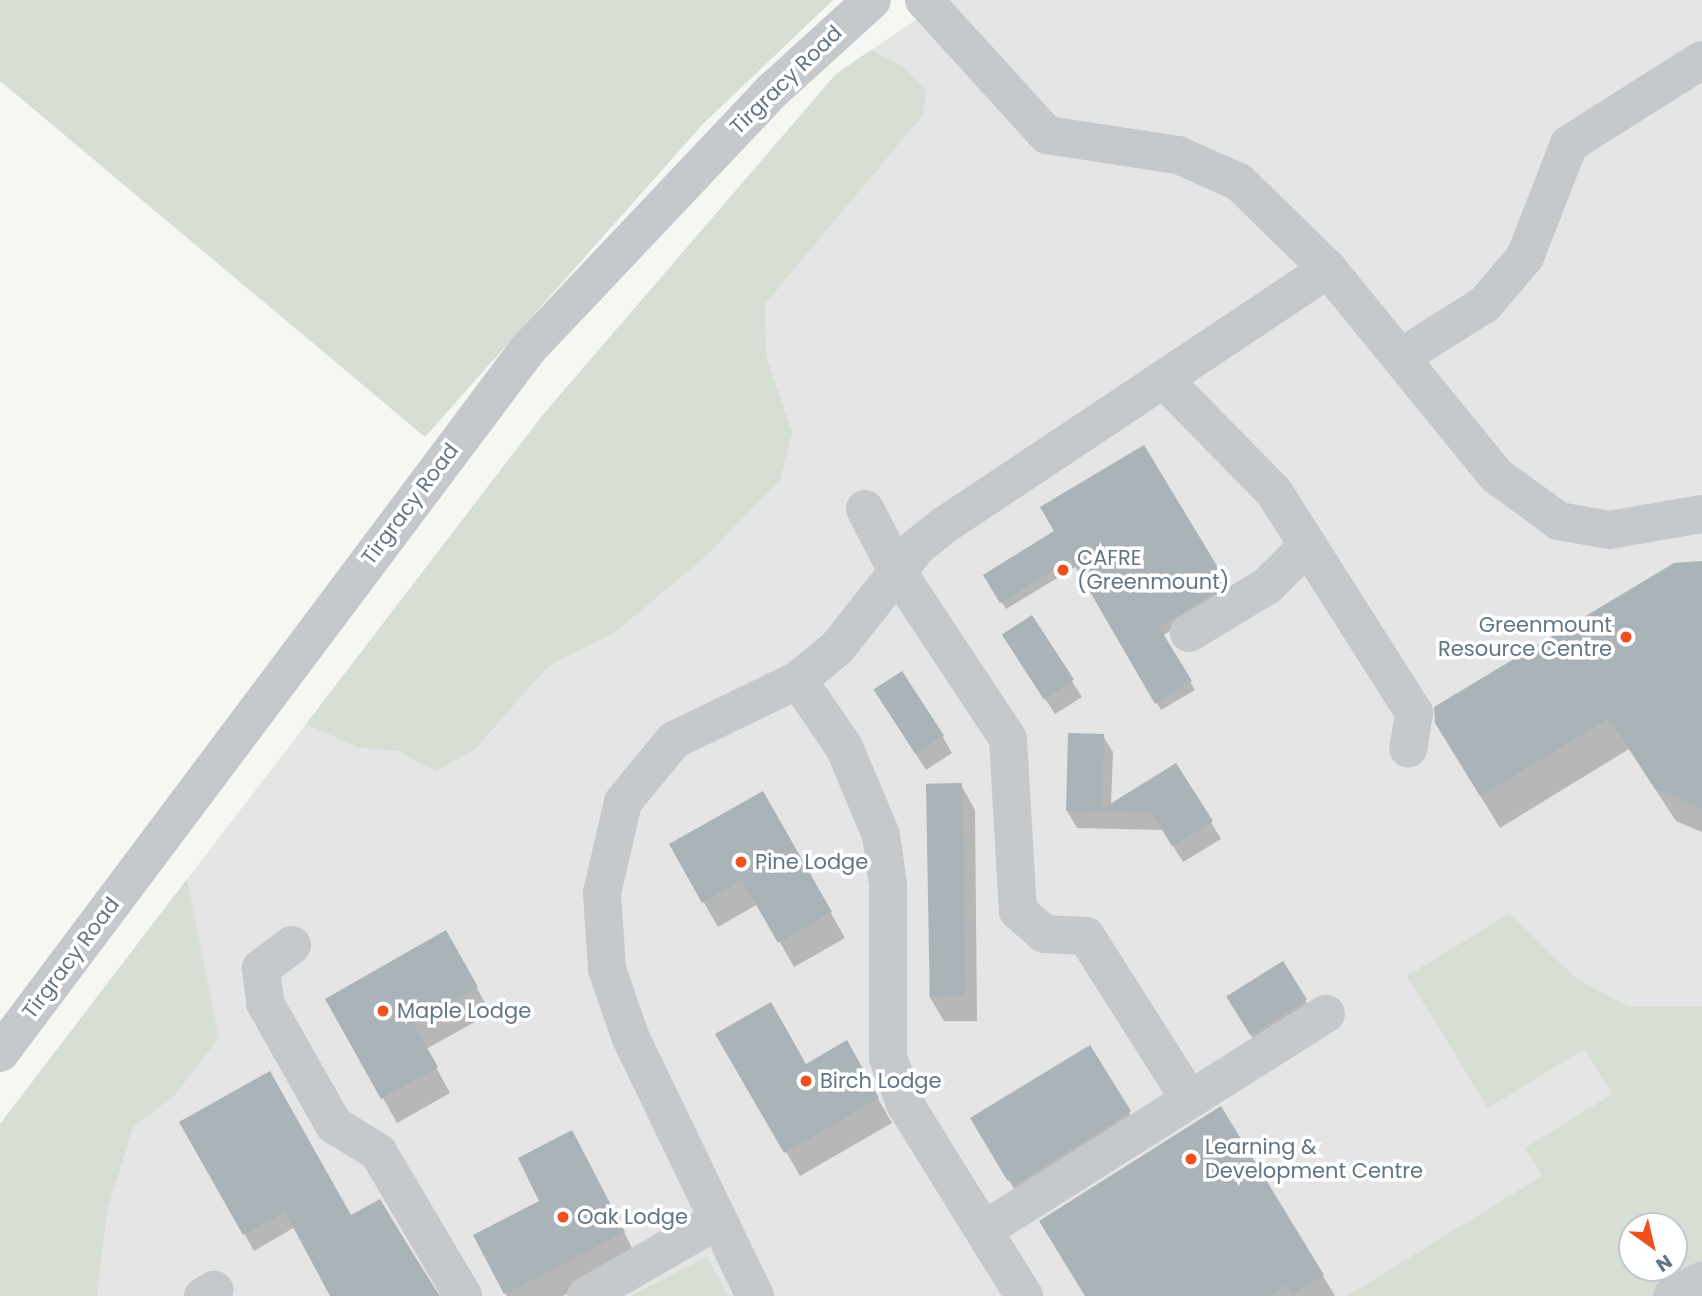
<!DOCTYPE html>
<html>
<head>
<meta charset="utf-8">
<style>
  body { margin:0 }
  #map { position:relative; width:1702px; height:1296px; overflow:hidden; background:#f6f6f3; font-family:Poppins,sans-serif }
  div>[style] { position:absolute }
  .built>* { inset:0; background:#e4e5e4 }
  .green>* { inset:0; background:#d7ded3 }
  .shadow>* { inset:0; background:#0003 }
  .building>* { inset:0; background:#aab3b8; transform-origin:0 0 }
  .minor>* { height:38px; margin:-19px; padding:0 19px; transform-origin:19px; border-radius:19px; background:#c5c9cc }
  .dots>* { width:19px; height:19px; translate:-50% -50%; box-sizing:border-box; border:4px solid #fff; border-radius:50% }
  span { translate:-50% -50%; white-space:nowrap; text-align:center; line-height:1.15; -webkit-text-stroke:7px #fff; paint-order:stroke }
  .street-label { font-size:21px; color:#637686 }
  .poi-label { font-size:21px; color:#637686 }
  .left { translate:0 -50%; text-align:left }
  .right { translate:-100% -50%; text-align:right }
  .north { position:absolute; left:1618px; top:1212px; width:70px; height:70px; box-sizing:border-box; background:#fff; border:2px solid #c1c8cf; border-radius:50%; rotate:146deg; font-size:19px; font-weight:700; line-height:28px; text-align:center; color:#637686 }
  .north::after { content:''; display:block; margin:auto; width:24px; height:32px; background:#ee511b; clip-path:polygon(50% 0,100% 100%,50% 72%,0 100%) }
</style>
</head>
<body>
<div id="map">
  <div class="built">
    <div style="clip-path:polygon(evenodd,945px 0,1702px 0,1702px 1296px,0 1296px,0 1124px,542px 416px,836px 74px,945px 0,1632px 1226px,1674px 1226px,1674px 1268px,1632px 1268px,1632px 1226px)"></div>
  </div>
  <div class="green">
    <div style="clip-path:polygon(0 0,833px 0,703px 124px,425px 437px,0 81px)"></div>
    <div style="clip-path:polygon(871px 50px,903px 67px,926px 90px,922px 116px,765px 304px,766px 356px,792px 433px,780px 479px,708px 554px,614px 633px,548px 666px,476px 748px,436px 771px,397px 751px,359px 748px,306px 724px,542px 416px,836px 74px)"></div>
    <div style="clip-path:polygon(187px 879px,219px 1038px,173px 1097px,133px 1126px,107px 1211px,97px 1296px,0 1296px,0 1124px)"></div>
    <div style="clip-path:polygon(evenodd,1509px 914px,1578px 980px,1628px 1006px,1702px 1006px,1702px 1296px,1347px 1296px,1542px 1176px,1525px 1148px,1612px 1094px,1584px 1049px,1488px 1108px,1407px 976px,1509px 914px,1632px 1226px,1674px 1226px,1674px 1268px,1632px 1268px,1632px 1226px)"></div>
    <div style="clip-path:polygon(707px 1257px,728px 1296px,631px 1296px)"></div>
  </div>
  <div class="shadow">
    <div style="clip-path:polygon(1143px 447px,1231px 593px,1162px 636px,1195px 690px,1161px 710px,1077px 566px,1006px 609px,985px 576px,1057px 532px)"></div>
    <div style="clip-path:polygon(1702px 563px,1702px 832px,1676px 821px,1629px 749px,1500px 828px,1456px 756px)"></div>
    <div style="clip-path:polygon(1032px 618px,1082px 697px,1055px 714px,1014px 652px)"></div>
    <div style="clip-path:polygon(886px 707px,943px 737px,952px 753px,926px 770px)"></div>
    <div style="clip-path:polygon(1103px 736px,1113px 752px,1111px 805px,1211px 822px,1221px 839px,1183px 862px,1163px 830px,1077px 828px,1067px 811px)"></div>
    <div style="clip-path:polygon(961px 785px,975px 810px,977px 1021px,944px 1021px,929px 996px)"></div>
    <div style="clip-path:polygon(763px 793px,845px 938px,794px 967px,758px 904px,718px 927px,671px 845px)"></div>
    <div style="clip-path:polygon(445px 933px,491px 1013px,426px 1049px,450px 1093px,397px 1123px,327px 999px)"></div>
    <div style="clip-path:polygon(1305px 1000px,1315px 1016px,1260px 1050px,1238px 1014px)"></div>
    <div style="clip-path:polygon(718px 1034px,806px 1066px,846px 1043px,892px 1123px,800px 1176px)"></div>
    <div style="clip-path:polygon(1090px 1047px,1144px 1137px,1024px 1205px,986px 1143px)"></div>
    <div style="clip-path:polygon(181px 1122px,350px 1217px,380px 1201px,440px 1296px,332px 1296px,295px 1227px,254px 1251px)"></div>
    <div style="clip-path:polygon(586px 1157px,637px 1258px,563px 1296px,507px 1296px,476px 1236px,541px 1201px)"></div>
    <div style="clip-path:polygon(1323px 1276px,1335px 1296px,1085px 1296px)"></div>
  </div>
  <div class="building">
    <div style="clip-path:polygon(1144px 445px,1228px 584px,1159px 627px,1192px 681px,1155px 704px,1071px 559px,1000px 603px,983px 575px,1054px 531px,1040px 507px)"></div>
    <div style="clip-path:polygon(1702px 561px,1702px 808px,1655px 789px,1609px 718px,1480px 796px,1435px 723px,1434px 707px,1674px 563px)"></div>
    <div style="left:1032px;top:615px;width:77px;height:36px;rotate:57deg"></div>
    <div style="left:902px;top:671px;width:77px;height:34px;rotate:57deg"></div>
    <div style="clip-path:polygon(1068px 733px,1104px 734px,1102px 809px,1176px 763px,1213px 821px,1172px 846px,1152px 813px,1066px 811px)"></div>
    <div style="left:962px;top:783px;width:213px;height:36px;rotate:89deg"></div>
    <div style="clip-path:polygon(763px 791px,832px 912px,778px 943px,742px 880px,702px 903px,669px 844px)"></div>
    <div style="clip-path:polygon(446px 930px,478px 987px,413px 1023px,438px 1067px,381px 1099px,325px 999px)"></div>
    <div style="left:1283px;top:961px;width:45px;height:67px;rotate:58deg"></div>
    <div style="clip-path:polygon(771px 1002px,806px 1064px,847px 1040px,879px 1098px,784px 1153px,715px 1034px)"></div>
    <div style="clip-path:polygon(1090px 1045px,1131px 1111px,1016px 1184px,1007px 1180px,970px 1118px)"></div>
    <div style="clip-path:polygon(270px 1071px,351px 1215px,380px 1199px,438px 1296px,330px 1296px,285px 1212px,243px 1235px,179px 1122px)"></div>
    <div style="clip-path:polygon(1221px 1106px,1324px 1275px,1292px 1294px,1287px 1285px,1270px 1296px,1085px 1296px,1039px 1221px)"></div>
    <div style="clip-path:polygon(572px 1130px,625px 1232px,504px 1294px,473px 1235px,539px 1201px,518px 1158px)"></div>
  </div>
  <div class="minor">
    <div style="left:924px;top:0;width:183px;rotate:47.7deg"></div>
    <div style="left:1047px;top:135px;width:133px;rotate:8.7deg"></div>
    <div style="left:1178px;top:155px;width:67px;rotate:23.9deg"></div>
    <div style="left:1239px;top:182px;width:124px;rotate:44.3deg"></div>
    <div style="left:1328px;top:269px;width:267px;rotate:50.8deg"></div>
    <div style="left:1497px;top:476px;width:77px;rotate:36deg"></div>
    <div style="left:1559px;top:521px;width:51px;rotate:10.2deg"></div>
    <div style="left:1609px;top:530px;width:94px;rotate:-9.8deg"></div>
    <div style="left:1401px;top:357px;width:99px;rotate:-32.2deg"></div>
    <div style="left:1485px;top:304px;width:62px;rotate:-49.6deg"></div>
    <div style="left:1525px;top:257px;width:121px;rotate:-68.7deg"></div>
    <div style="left:1569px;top:144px;width:157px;rotate:-32.3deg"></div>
    <div style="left:1163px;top:379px;width:158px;rotate:45.5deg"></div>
    <div style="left:1274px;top:492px;width:262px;rotate:57.6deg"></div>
    <div style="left:1414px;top:713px;width:36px;rotate:99deg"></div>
    <div style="left:865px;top:509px;width:70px;rotate:62.7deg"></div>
    <div style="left:897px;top:571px;width:201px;rotate:56.5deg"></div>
    <div style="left:1008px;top:739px;width:172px;rotate:86.7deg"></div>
    <div style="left:1018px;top:911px;width:35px;rotate:41deg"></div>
    <div style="left:1044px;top:934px;width:42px;rotate:2.7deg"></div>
    <div style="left:1086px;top:936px;width:194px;rotate:57.6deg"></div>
    <div style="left:1189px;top:633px;width:91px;rotate:-31.1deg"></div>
    <div style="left:1267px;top:586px;width:58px;rotate:-45deg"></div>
    <div style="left:798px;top:680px;width:81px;rotate:55.5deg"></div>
    <div style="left:844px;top:747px;width:95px;rotate:67.2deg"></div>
    <div style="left:881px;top:835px;width:50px;rotate:82deg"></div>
    <div style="left:888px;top:885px;width:173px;rotate:90deg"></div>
    <div style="left:888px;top:1058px;width:49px;rotate:69.7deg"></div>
    <div style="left:905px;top:1104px;width:226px;rotate:58.2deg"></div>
    <div style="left:292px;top:945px;width:39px;rotate:143deg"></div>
    <div style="left:261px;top:968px;width:35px;rotate:83deg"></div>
    <div style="left:265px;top:1003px;width:140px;rotate:60.5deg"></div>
    <div style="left:334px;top:1125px;width:52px;rotate:31.5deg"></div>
    <div style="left:378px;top:1152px;width:167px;rotate:59.4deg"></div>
    <div style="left:0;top:1053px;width:880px;rotate:-53.13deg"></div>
    <div style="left:528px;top:349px;width:355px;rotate:-46.6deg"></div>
    <div style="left:772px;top:91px;width:135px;rotate:-42.3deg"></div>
    <div style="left:987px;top:1228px;width:401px;rotate:-32.3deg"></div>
    <div style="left:203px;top:1296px;width:13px;rotate:-29deg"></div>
    <div style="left:586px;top:1296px;width:152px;rotate:-29.9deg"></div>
    <div style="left:755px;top:1296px;width:288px;rotate:-115.7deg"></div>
    <div style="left:630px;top:1036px;width:71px;rotate:-108.9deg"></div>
    <div style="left:607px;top:969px;width:76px;rotate:-93.8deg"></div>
    <div style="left:602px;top:893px;width:93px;rotate:-77deg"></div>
    <div style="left:623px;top:802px;width:80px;rotate:-50.6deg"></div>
    <div style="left:674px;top:740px;width:138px;rotate:-25.8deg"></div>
    <div style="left:798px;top:680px;width:50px;rotate:-39.4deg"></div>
    <div style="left:837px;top:648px;width:129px;rotate:-51.6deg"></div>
    <div style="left:917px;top:547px;width:33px;rotate:-39deg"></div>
    <div style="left:943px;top:526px;width:463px;rotate:-33.7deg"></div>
    <div style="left:1672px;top:1296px;width:34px;rotate:-27deg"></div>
  </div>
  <div class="dots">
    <div style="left:1063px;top:570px;background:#ee511b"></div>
    <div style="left:1626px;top:637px;background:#ee511b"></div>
    <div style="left:741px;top:862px;background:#ee511b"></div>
    <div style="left:383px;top:1011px;background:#ee511b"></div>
    <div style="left:806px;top:1081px;background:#ee511b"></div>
    <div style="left:1191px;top:1159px;background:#ee511b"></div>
    <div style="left:563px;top:1217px;background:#ee511b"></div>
  </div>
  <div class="street-label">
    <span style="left:786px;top:80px;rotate:-44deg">Tirgracy Road</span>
    <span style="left:410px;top:504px;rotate:-53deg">Tirgracy Road</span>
    <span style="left:71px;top:958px;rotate:-53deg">Tirgracy Road</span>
  </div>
  <div class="poi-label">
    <span class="left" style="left:1077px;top:570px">CAFRE<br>(Greenmount)</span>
    <span class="right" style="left:1612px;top:637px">Greenmount<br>Resource Centre</span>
    <span class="left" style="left:755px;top:862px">Pine Lodge</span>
    <span class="left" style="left:397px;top:1011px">Maple Lodge</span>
    <span class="left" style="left:820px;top:1081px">Birch Lodge</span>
    <span class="left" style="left:1205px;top:1159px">Learning &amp;<br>Development Centre</span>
    <span class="left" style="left:577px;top:1217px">Oak Lodge</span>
  </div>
  <div class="north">N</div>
</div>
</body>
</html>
